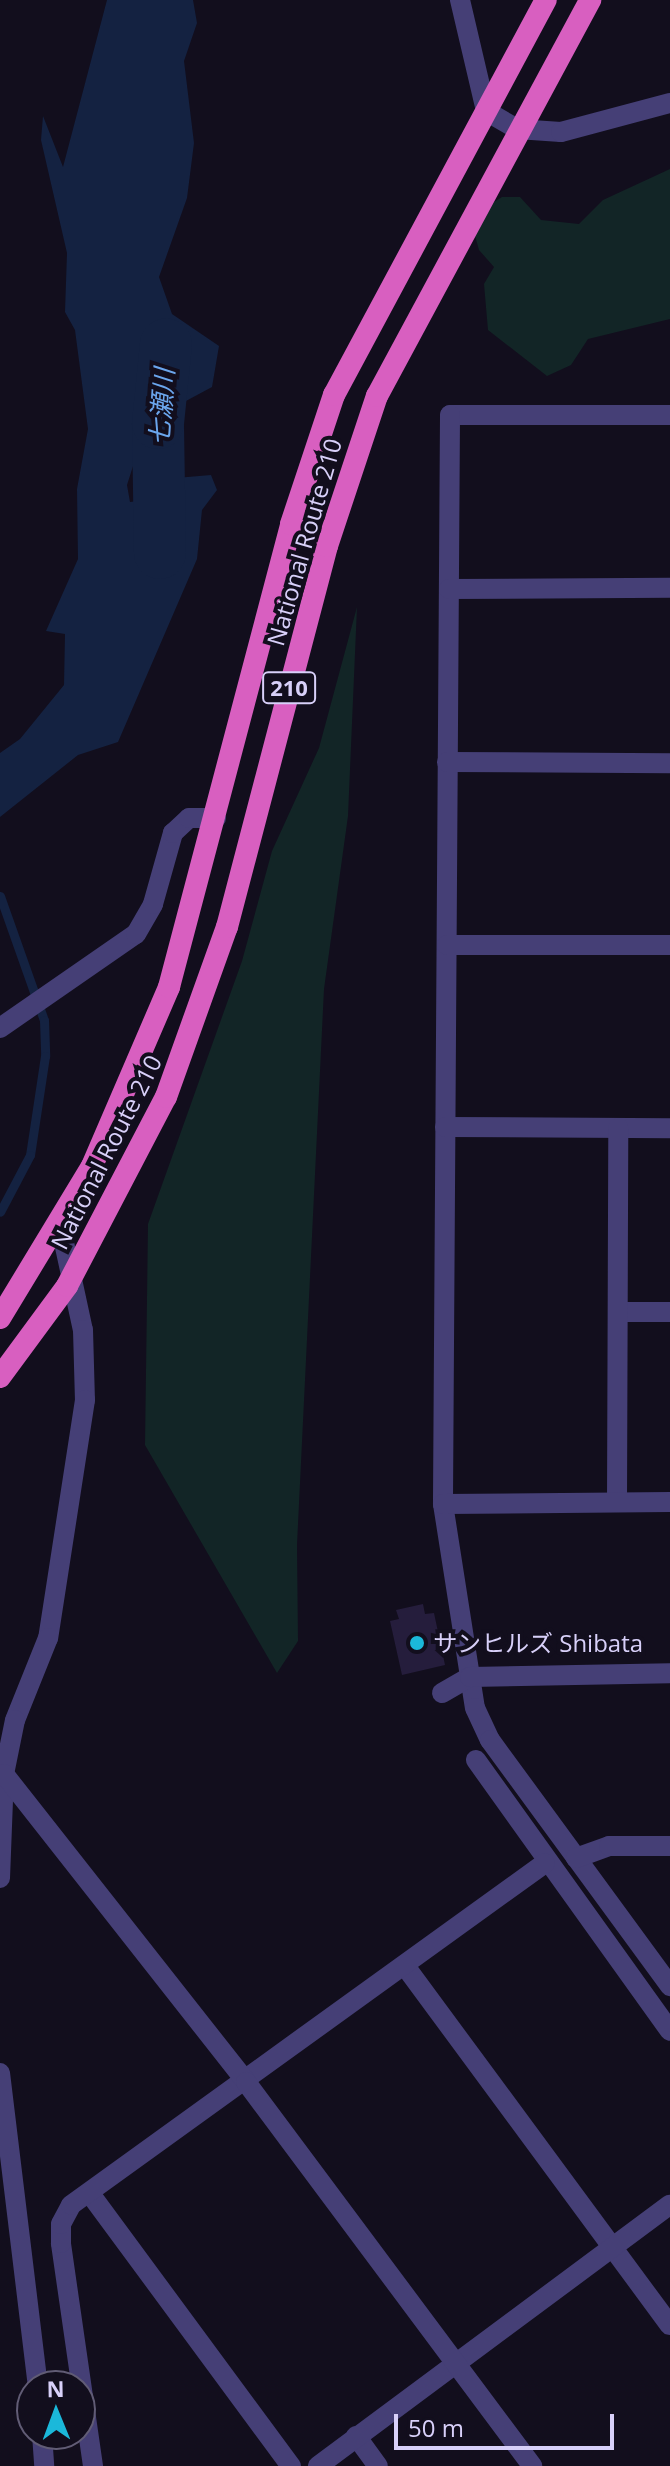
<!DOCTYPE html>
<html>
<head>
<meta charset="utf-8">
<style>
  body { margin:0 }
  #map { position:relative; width:670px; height:2466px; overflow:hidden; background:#120e1d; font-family:"Open Sans","Noto Sans JP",sans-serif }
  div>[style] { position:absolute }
  .green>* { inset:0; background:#122526 }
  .water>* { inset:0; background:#142241 }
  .stream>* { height:9px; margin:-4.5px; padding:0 4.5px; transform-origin:4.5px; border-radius:4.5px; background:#142241 }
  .river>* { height:52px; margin:-26px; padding:0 26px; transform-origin:26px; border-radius:26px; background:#142241 }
  .building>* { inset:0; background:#251d3c }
  .minor>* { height:20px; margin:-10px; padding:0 10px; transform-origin:10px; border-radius:10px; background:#453f76 }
  .tertiary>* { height:20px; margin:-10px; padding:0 10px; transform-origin:10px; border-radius:10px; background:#453f76 }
  .trunk>* { height:22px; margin:-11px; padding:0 11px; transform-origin:11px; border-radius:11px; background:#d85fc0 }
  .dots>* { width:22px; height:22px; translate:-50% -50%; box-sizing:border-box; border:4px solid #120e1d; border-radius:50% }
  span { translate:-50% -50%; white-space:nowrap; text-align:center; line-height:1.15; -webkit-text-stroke:8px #120e1d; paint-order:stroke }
  .shield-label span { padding:2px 6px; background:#120e1d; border:2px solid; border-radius:6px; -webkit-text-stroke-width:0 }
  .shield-label { font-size:22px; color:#d8d0f9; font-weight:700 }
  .street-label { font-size:24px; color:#d8d0f9 }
  .poi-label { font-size:24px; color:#d8d0f9 }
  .left { translate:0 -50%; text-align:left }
  .water-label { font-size:26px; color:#6ba6ed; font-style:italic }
  .north { position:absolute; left:16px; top:2370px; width:80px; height:80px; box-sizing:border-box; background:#120e1d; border:2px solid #615c75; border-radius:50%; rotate:359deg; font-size:22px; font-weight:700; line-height:32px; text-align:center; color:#d8d0f9 }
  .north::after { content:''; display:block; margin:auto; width:28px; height:36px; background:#1bb8da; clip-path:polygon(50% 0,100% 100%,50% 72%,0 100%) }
  .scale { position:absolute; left:394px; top:2414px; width:220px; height:36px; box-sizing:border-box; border:4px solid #d8d0f9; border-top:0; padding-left:10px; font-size:24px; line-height:28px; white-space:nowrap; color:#d8d0f9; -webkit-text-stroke:6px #120e1d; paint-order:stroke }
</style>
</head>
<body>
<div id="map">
  <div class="green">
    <div style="clip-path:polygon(670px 169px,670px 319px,588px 339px,571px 365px,547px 376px,488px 330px,484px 284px,494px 267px,479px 250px,474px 232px,483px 209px,502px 197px,520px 197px,541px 220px,579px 224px,603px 200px)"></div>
    <div style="clip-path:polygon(357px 607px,348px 816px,324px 989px,297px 1545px,298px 1641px,277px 1673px,145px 1445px,148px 1224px,242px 961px,272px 851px,319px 748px)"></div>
  </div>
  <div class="water">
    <div style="clip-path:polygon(107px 0,193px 0,197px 23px,184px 61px,194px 143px,187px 198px,159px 277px,172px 314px,219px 346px,212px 387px,158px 416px,141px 441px,127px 485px,130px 502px,147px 500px,154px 481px,176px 478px,211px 475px,217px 490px,202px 510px,197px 559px,118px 742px,78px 755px,0 817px,0 753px,20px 739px,64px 685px,65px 634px,46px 631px,78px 559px,77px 489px,88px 429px,75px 330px,65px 312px,67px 253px,41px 140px,43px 116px,63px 167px)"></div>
  </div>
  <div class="stream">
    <div style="left:0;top:896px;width:132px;rotate:70.5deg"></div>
    <div style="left:44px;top:1020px;width:36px;rotate:88deg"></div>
    <div style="left:45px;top:1056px;width:100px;rotate:98.6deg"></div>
    <div style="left:30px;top:1155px;width:64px;rotate:117.8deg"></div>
  </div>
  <div class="river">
    <div style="left:160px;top:553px;width:130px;rotate:-90.9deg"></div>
    <div style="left:158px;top:423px;width:79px;rotate:-84.2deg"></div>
  </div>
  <div class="building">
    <div style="clip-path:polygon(423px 1604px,425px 1614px,434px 1613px,445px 1665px,402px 1675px,390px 1621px,399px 1619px,396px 1610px)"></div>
  </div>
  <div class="minor">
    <div style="left:517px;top:129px;width:44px;rotate:3.9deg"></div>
    <div style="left:561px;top:132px;width:113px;rotate:-14.9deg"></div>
    <div style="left:670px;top:415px;width:220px;rotate:180deg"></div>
    <div style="left:450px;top:415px;width:1089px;rotate:90.37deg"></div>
    <div style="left:443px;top:1504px;width:206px;rotate:81.1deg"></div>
    <div style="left:475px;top:1708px;width:35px;rotate:65deg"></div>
    <div style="left:490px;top:1740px;width:305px;rotate:53.8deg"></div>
    <div style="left:449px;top:589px;width:221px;rotate:-0.3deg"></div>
    <div style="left:447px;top:762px;width:223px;rotate:0.3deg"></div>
    <div style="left:447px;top:945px;width:223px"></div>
    <div style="left:0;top:1028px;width:165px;rotate:-34.7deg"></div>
    <div style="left:136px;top:934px;width:34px;rotate:-60deg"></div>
    <div style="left:153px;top:904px;width:74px;rotate:-74.3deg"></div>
    <div style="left:173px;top:833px;width:22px;rotate:-43deg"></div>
    <div style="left:189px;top:818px;width:27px"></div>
    <div style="left:445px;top:1127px;width:225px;rotate:0.3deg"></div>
    <div style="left:618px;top:1312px;width:52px"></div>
    <div style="left:617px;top:1502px;width:374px;rotate:-89.8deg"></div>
    <div style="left:443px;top:1504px;width:227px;rotate:-0.5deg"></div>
    <div style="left:442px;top:1693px;width:32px;rotate:-30deg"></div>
    <div style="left:470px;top:1677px;width:200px;rotate:-1.1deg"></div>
    <div style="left:476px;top:1760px;width:333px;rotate:54.4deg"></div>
    <div style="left:576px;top:1858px;width:35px;rotate:-20deg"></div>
    <div style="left:609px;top:1846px;width:61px"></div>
    <div style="left:0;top:1878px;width:104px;rotate:-87.8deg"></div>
    <div style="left:405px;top:1966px;width:446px;rotate:53.6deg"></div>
    <div style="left:0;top:2073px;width:315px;rotate:83.1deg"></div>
    <div style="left:91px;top:2195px;width:337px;rotate:53.6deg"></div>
    <div style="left:42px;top:2434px;width:32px;rotate:86deg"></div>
    <div style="left:356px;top:2436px;width:37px;rotate:54deg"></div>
    <div style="left:93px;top:2466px;width:225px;rotate:-98.2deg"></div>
    <div style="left:61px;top:2243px;width:19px;rotate:-90deg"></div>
    <div style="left:61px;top:2224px;width:21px;rotate:-62deg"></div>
    <div style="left:71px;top:2205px;width:584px;rotate:-35.81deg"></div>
    <div style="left:318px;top:2466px;width:438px;rotate:-36.6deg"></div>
  </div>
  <div class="tertiary">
    <div style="left:460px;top:0;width:114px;rotate:76.8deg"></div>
    <div style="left:486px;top:111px;width:36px;rotate:30deg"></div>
    <div style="left:60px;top:1224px;width:108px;rotate:77.8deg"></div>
    <div style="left:83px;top:1330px;width:70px;rotate:88.4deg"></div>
    <div style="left:85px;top:1400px;width:241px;rotate:98.8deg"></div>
    <div style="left:48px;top:1638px;width:88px;rotate:111.9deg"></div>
    <div style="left:15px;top:1720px;width:55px;rotate:101.5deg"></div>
    <div style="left:4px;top:1774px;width:392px;rotate:51.8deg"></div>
    <div style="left:246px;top:2082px;width:479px;rotate:53.3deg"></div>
  </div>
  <div class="trunk">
    <div style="left:0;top:1318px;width:178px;rotate:-58.8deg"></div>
    <div style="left:92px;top:1166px;width:195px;rotate:-66.7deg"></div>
    <div style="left:169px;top:987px;width:479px;rotate:-75.2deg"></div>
    <div style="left:291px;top:524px;width:136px;rotate:-71.6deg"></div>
    <div style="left:334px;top:395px;width:448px;rotate:-61.8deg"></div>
    <div style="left:0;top:1377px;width:113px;rotate:-53.6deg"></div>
    <div style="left:67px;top:1286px;width:213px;rotate:-62.4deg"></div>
    <div style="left:166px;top:1097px;width:181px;rotate:-70.3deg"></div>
    <div style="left:227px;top:927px;width:394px;rotate:-75.3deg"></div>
    <div style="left:327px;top:546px;width:158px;rotate:-71.6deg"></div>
    <div style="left:377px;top:396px;width:450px;rotate:-61.7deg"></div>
  </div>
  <div class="dots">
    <div style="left:417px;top:1643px;background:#1bb8da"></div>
  </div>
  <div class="shield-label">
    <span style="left:289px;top:688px">210</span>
  </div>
  <div class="street-label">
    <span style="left:304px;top:542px;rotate:-74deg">National Route 210</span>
    <span style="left:106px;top:1152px;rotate:-63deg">National Route 210</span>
  </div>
  <div class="poi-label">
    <span class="left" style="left:433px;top:1643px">サンヒルズ Shibata</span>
  </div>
  <div class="water-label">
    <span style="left:162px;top:407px;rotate:-86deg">七瀬川</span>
  </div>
  <div class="north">N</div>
  <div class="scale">50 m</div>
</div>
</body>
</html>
